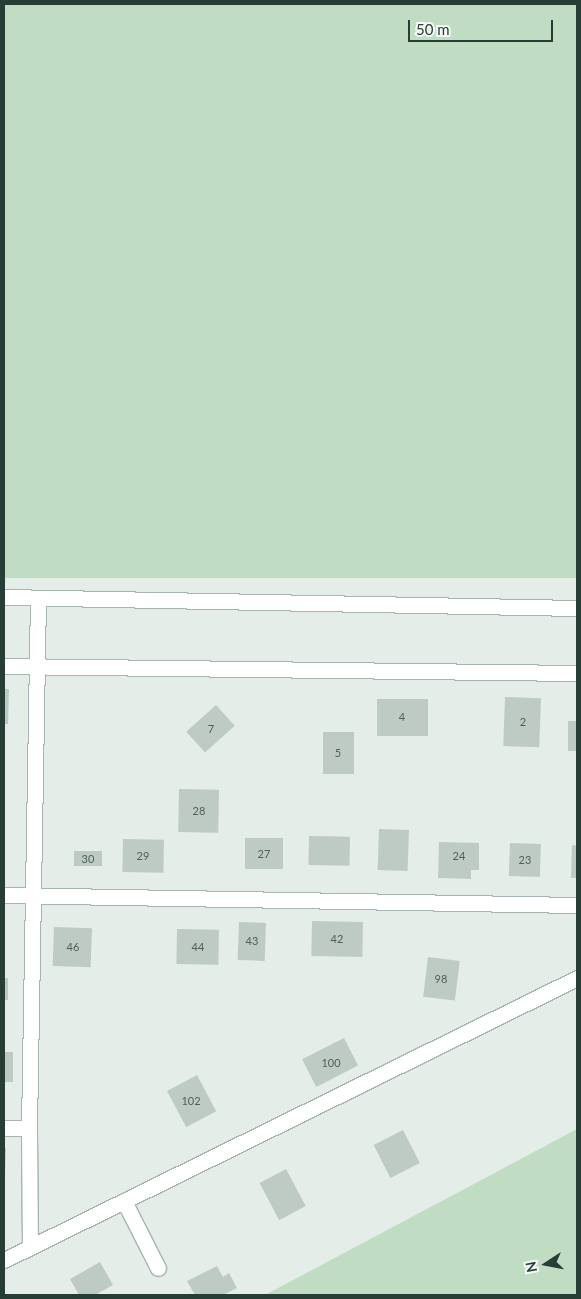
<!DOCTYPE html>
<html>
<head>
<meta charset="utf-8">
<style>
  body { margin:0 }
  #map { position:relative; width:581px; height:1299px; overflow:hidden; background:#e5ede9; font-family:Lato,sans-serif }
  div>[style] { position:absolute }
  .green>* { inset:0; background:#c0ddc4; transform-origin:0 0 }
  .building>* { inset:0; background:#becbc4; transform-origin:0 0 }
  .roads { filter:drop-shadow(1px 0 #a8b5af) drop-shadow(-1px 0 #a8b5af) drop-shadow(0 1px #a8b5af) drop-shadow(0 -1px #a8b5af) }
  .minor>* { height:15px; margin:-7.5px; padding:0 7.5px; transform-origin:7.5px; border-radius:7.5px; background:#fff }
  span { translate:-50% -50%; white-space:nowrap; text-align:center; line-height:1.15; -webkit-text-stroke:4px #f6faf7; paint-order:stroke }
  .number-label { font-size:11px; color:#4c6159 }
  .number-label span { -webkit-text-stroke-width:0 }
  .frame { position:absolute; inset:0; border:5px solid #263e35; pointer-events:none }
  .north { position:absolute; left:521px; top:1239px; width:50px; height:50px; -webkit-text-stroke:4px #f6faf7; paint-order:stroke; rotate:259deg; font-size:14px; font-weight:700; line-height:20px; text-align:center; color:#263e35 }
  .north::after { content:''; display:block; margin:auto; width:18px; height:22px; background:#263e35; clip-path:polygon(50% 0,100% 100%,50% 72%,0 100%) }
  .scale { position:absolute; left:408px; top:20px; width:145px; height:22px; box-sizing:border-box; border:2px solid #263e35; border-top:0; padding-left:6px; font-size:15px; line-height:18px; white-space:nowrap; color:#263e35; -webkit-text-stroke:4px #f6faf7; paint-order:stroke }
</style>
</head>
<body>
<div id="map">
  <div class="green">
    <div style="left:4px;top:4px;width:573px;height:574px"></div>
    <div style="clip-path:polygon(577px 1129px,577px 1295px,265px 1295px)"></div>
  </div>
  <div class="building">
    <div style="clip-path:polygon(4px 689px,9px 689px,8px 724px,4px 724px)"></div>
    <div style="left:505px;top:697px;width:36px;height:49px;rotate:2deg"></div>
    <div style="left:377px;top:699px;width:51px;height:37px"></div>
    <div style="left:216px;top:705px;width:28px;height:40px;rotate:48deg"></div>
    <div style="left:568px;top:721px;width:9px;height:30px"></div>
    <div style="left:323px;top:732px;width:31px;height:42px"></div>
    <div style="left:179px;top:789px;width:40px;height:43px;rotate:1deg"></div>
    <div style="left:379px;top:829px;width:30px;height:41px;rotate:2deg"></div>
    <div style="left:309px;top:836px;width:41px;height:29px;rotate:1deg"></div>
    <div style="left:245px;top:838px;width:38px;height:31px"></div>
    <div style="left:123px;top:839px;width:41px;height:33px;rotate:1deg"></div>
    <div style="clip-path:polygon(439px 842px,479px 843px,479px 870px,471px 870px,471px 879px,438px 878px)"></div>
    <div style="left:510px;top:843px;width:31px;height:33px;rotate:2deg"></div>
    <div style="clip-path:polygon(572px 845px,577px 846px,577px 878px,571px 878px)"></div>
    <div style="left:74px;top:851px;width:28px;height:15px"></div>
    <div style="left:312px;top:921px;width:51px;height:35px;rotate:1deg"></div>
    <div style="left:239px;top:922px;width:27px;height:38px;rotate:2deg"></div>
    <div style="left:54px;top:927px;width:38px;height:39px;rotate:2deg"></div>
    <div style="left:177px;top:929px;width:42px;height:35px;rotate:1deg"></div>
    <div style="left:428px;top:957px;width:32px;height:40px;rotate:7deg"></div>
    <div style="left:4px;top:978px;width:4px;height:22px"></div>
    <div style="left:344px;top:1038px;width:31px;height:47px;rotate:63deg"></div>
    <div style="left:4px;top:1052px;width:9px;height:30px"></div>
    <div style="left:197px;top:1075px;width:41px;height:34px;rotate:62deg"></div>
    <div style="left:403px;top:1130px;width:37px;height:33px;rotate:63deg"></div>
    <div style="clip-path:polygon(4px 1148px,6px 1148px,5px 1177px,4px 1177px)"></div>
    <div style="left:286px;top:1169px;width:42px;height:30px;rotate:62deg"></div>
    <div style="clip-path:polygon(100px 1262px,113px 1285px,95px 1295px,79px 1295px,70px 1279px)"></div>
    <div style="clip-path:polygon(217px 1266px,223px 1277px,229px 1273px,237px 1288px,223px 1295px,195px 1295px,187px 1281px)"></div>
  </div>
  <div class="roads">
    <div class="minor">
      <div style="left:4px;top:597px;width:573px;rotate:1.1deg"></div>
      <div style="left:4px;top:666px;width:573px;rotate:0.7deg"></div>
      <div style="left:4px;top:895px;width:573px;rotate:1deg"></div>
      <div style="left:4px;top:1128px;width:25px"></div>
      <div style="left:124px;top:1201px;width:75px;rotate:63.1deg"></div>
      <div style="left:30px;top:1247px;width:119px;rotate:-90.5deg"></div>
      <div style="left:29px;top:1128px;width:530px;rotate:-89.03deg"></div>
      <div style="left:4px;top:1260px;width:639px;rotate:-26.2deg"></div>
    </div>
  </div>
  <div class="number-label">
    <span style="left:402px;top:717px">4</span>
    <span style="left:523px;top:722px">2</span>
    <span style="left:211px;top:729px">7</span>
    <span style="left:338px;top:753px">5</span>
    <span style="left:199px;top:811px">28</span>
    <span style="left:264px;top:854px">27</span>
    <span style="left:143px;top:856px">29</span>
    <span style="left:459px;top:856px">24</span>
    <span style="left:88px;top:859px">30</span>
    <span style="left:525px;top:860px">23</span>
    <span style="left:337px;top:939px">42</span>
    <span style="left:252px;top:941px">43</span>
    <span style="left:73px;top:947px">46</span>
    <span style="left:198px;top:947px">44</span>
    <span style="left:441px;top:979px">98</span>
    <span style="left:331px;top:1063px">100</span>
    <span style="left:191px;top:1101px">102</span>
  </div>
  <div class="frame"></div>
  <div class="north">N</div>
  <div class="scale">50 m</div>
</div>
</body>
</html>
